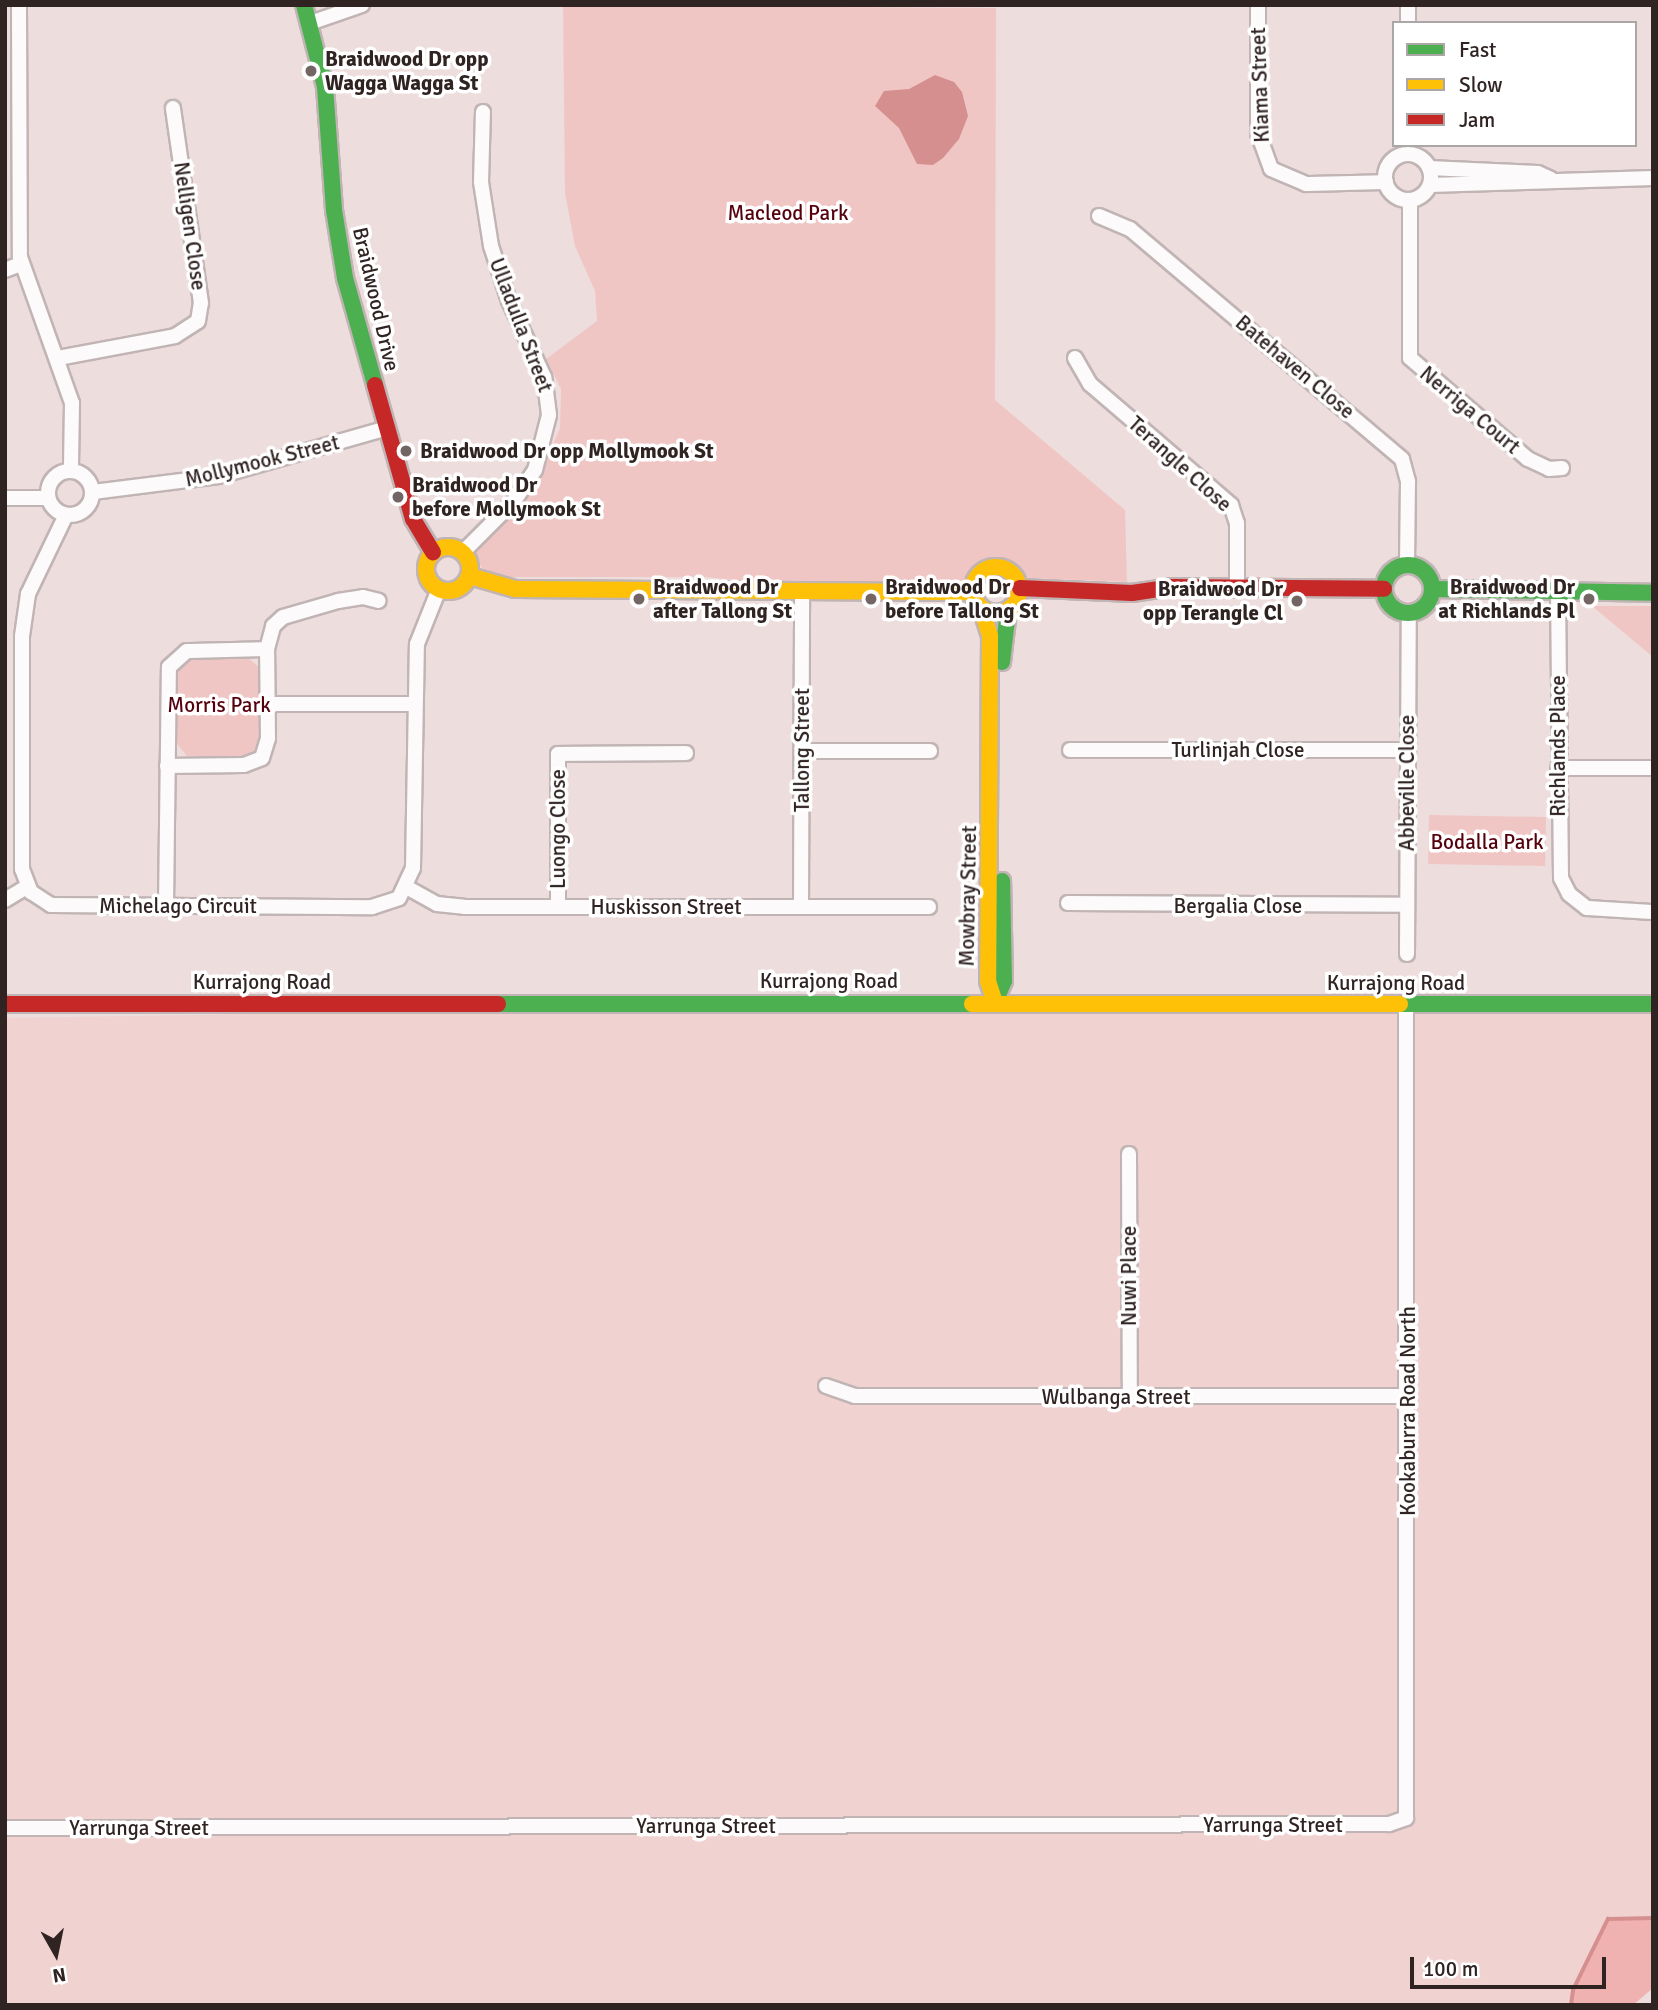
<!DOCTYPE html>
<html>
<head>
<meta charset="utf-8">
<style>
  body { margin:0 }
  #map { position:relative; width:1658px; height:2010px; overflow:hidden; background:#edd; font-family:Signika,sans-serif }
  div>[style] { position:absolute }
  .built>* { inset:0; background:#f0d2d1 }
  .green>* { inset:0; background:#f0c6c5; transform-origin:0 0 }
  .forest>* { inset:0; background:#efb2b1 }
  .water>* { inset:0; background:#d68f8f }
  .stream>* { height:3.5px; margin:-1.75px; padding:0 1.75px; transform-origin:1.75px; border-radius:1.75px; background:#d68f8f }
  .roads { filter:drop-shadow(2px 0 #c1b4b4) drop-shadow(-2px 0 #c1b4b4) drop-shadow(0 2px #c1b4b4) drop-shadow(0 -2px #c1b4b4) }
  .street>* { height:14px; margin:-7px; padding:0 7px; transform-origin:7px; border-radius:7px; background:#fcfafa }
  .street>.ring { margin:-7px; padding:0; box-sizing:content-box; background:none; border:14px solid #fcfafa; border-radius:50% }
  .fast>* { height:16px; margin:-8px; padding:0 8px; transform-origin:8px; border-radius:8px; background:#4caf50 }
  .fast>.ring { margin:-8px; padding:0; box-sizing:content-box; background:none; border:16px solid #4caf50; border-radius:50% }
  .slow>* { height:16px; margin:-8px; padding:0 8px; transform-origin:8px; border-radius:8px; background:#ffc107 }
  .slow>.ring { margin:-8px; padding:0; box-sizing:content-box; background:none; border:16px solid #ffc107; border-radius:50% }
  .jam>* { height:16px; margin:-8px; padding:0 8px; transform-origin:8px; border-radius:8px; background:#c62828 }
  .dots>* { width:19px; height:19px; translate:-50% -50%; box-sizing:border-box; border:4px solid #fff; border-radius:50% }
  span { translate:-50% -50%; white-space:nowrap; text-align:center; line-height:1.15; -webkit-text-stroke:7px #fff; paint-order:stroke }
  .poi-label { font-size:21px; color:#302423; font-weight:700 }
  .left { translate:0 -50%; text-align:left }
  .right { translate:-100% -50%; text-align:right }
  .street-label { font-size:21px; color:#302423 }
  .park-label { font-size:21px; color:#57000d }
  .frame { position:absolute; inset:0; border:7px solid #302423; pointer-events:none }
  .legend { position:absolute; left:1392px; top:21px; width:245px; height:126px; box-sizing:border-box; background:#fff; border:2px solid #aca7a7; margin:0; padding:9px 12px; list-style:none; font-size:21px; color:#302423 }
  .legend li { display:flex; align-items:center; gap:14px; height:35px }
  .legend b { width:35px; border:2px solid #aca7a7 }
  .north { position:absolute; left:21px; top:1919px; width:70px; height:70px; -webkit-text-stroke:5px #fff; paint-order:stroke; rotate:171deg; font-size:19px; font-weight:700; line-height:28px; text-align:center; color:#302423 }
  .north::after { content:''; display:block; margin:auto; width:24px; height:32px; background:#302423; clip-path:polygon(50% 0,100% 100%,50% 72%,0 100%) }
  .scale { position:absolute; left:1410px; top:1957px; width:196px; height:32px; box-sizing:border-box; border:4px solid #302423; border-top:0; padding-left:9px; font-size:21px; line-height:24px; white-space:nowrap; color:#302423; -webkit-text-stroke:5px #fff; paint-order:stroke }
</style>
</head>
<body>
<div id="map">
  <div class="built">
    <div style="clip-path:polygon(995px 1002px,1653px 1010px,1653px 1918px,1608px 1919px,1573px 1990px,1571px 2005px,5px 2005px,5px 1018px)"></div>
  </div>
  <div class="green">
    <div style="clip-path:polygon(563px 5px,996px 8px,995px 400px,1125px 510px,1127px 582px,1029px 578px,1015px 565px,996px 559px,979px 565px,963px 582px,784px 585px,706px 577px,495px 577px,481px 567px,476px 553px,538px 479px,560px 428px,561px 389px,546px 359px,597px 321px,595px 291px,575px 246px,565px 193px)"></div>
    <div style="clip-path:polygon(1592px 606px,1653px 606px,1653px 657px)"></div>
    <div style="clip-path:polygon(187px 657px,247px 657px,260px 668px,260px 743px,250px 756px,187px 756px,177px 744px,177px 667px)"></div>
    <div style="left:1546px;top:817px;width:49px;height:117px;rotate:91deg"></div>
  </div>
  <div class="forest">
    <div style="clip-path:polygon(1653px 1918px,1653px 1988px,1633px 2005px,1571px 2005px,1573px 1990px,1608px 1919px)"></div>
  </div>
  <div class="water">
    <div style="clip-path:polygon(935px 75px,954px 82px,962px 92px,968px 116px,959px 139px,943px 158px,933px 165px,917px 164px,899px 128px,875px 106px,884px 91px,909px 89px)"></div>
  </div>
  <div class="stream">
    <div style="left:1571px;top:2005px;width:15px;rotate:-82deg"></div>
    <div style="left:1573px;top:1990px;width:79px;rotate:-63.8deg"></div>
    <div style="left:1608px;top:1919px;width:45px;rotate:-1.3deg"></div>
  </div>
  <div class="roads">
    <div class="street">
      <div style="left:19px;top:5px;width:252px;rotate:89.8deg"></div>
      <div style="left:20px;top:257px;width:155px;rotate:70.4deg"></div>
      <div style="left:72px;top:403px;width:67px;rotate:90.9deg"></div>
      <div style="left:1258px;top:5px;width:128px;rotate:90deg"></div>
      <div style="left:1258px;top:133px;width:38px;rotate:70deg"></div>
      <div style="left:1271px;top:169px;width:38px;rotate:23deg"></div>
      <div style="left:1306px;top:184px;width:80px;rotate:-1.4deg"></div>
      <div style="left:310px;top:23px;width:55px;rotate:-19.1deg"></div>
      <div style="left:1408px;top:23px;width:18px;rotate:-90deg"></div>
      <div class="ring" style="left:1385px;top:154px;width:32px;height:32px"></div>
      <div style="left:1429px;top:168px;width:109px;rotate:2.6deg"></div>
      <div style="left:1538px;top:173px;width:14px;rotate:25deg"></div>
      <div style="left:1430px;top:185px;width:223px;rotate:-1.8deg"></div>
      <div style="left:1410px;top:200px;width:158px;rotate:90deg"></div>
      <div style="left:1410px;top:358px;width:155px;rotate:40.6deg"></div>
      <div style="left:1528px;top:459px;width:23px;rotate:25deg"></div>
      <div style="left:1549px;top:469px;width:13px;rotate:-4deg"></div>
      <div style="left:1099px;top:216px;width:34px;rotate:23deg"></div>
      <div style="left:1130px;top:229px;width:356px;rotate:40.2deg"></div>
      <div style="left:1402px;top:459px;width:24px;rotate:75deg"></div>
      <div style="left:1408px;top:482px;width:83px;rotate:90.7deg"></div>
      <div style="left:5px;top:270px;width:17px;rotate:-21deg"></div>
      <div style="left:58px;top:358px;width:119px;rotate:-10.6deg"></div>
      <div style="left:175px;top:336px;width:27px;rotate:-33deg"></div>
      <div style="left:198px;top:321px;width:18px;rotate:-81deg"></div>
      <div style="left:201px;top:303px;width:197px;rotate:-98.2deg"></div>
      <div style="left:1075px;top:358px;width:30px;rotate:60deg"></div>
      <div style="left:1090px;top:384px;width:186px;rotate:40.6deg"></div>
      <div style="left:1231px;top:505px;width:19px;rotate:72deg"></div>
      <div style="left:1237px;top:523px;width:67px;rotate:90deg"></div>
      <div class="ring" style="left:48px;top:471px;width:30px;height:30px"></div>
      <div style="left:93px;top:492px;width:127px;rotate:-7.2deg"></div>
      <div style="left:219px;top:476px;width:175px;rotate:-15.9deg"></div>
      <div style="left:5px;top:498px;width:43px"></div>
      <div style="left:66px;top:515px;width:88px;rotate:115.7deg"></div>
      <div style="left:28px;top:594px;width:42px;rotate:98.1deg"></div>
      <div style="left:22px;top:636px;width:233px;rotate:90deg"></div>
      <div style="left:22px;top:869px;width:25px;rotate:69deg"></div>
      <div style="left:31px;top:892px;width:24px;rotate:33deg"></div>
      <div style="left:51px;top:905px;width:321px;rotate:0.4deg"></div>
      <div style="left:372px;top:907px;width:28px;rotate:-18deg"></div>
      <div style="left:399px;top:898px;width:33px;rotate:-65deg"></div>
      <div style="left:413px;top:868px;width:224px;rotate:-89deg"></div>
      <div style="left:417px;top:644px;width:59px;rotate:-68.2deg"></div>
      <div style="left:463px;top:552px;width:72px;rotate:-45deg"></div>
      <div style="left:514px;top:501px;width:37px;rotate:-56deg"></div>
      <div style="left:535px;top:470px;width:57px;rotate:-75.7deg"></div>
      <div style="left:549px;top:415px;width:38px;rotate:-97deg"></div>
      <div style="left:544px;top:377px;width:84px;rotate:-114.7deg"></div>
      <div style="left:509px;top:301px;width:58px;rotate:-108.1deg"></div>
      <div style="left:491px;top:246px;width:65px;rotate:-98.9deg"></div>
      <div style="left:481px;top:182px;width:70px;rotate:-88.4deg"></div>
      <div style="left:1558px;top:591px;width:287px;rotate:89.4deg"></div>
      <div style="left:1561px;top:878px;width:18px;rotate:63deg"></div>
      <div style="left:1569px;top:894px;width:23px;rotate:38deg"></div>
      <div style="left:1587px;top:908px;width:66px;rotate:3.5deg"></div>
      <div style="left:268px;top:704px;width:145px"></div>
      <div style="left:1070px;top:750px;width:337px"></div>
      <div style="left:802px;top:751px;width:128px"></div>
      <div style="left:167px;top:766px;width:77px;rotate:-0.7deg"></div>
      <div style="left:244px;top:765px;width:19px;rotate:-21deg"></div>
      <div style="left:262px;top:758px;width:21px;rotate:-73deg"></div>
      <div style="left:268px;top:738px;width:89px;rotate:-90.6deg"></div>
      <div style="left:267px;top:649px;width:24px;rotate:-75deg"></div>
      <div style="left:273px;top:626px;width:13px;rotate:-42deg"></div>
      <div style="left:283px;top:617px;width:57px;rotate:-16.2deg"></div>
      <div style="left:338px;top:601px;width:25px;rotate:-9deg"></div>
      <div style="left:363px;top:597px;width:16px;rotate:14deg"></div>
      <div style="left:1558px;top:768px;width:95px"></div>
      <div style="left:408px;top:888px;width:33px;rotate:29deg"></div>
      <div style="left:437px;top:904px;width:27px;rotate:6deg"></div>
      <div style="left:464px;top:907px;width:465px"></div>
      <div style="left:5px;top:900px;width:26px;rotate:-31deg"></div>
      <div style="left:1068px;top:903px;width:339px;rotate:0.3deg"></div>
      <div style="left:166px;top:907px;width:240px;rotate:-89.3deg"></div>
      <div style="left:169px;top:667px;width:24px;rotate:-42deg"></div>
      <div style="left:187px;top:651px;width:80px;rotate:-1.4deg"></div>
      <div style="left:558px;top:907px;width:153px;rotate:-90deg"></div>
      <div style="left:558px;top:754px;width:128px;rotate:-0.4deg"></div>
      <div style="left:801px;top:907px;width:315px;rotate:-89.8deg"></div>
      <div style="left:1407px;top:954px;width:341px;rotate:-89.7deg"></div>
      <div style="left:1129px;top:1154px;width:244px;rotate:89.8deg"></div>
      <div style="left:826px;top:1386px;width:31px;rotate:19deg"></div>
      <div style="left:855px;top:1396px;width:553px"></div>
      <div style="left:5px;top:1828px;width:1384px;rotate:-0.17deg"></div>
      <div style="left:1389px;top:1824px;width:18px;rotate:-19deg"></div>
      <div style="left:1406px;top:1818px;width:814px;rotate:-90deg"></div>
    </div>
    <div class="fast">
      <div style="left:304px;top:5px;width:85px;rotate:75.6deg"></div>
      <div style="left:325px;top:87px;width:123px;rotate:85.8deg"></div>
      <div style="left:334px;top:210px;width:69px;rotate:80.8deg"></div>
      <div style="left:345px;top:278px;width:111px;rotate:74.3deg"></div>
      <div class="ring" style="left:1384px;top:565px;width:32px;height:32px"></div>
      <div style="left:1432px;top:589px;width:221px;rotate:1deg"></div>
      <div style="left:1002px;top:662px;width:51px;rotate:-83.3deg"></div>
      <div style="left:995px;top:1002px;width:23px;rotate:-67deg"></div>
      <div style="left:1004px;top:981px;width:100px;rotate:-91.1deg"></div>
      <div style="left:498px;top:1004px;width:474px"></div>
      <div style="left:1400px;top:1004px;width:253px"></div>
    </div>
    <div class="slow">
      <div class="ring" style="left:426px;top:547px;width:28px;height:28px"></div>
      <div class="ring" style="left:973px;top:567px;width:30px;height:30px"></div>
      <div style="left:470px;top:576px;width:47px;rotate:16.1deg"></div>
      <div style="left:515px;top:589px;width:458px;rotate:0.4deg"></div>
      <div style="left:981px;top:608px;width:29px;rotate:72deg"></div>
      <div style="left:990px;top:636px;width:345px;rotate:90.3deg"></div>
      <div style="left:988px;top:981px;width:22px;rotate:72deg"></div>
      <div style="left:972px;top:1004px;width:428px"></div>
    </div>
    <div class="jam">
      <div style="left:375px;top:385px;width:139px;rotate:74.2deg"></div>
      <div style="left:413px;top:519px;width:39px;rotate:59deg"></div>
      <div style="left:1020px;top:588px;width:112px;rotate:2.6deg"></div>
      <div style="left:1132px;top:593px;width:40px;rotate:-8.5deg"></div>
      <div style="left:1172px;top:587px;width:212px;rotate:0.5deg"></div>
      <div style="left:5px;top:1004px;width:493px"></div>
    </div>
  </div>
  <div class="dots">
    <div style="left:311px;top:71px;background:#726564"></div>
    <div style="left:406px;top:451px;background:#726564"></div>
    <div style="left:398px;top:497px;background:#726564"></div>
    <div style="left:639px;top:599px;background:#726564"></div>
    <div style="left:871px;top:599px;background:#726564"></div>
    <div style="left:1589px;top:599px;background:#726564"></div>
    <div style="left:1297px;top:601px;background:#726564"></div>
  </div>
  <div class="poi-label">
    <span class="left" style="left:325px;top:71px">Braidwood Dr opp<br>Wagga Wagga St</span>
    <span class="left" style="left:420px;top:451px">Braidwood Dr opp Mollymook St</span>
    <span class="left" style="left:412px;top:497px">Braidwood Dr<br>before Mollymook St</span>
    <span class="left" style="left:653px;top:599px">Braidwood Dr<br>after Tallong St</span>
    <span class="left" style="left:885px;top:599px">Braidwood Dr<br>before Tallong St</span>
    <span class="right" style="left:1575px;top:599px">Braidwood Dr<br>at Richlands Pl</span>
    <span class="right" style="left:1283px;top:601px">Braidwood Dr<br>opp Terangle Cl</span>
  </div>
  <div class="street-label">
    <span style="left:1260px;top:85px;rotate:-92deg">Kiama Street</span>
    <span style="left:190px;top:226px;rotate:82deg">Nelligen Close</span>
    <span style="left:376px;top:299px;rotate:77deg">Braidwood Drive</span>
    <span style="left:521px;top:325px;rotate:69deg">Ulladulla Street</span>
    <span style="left:1295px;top:367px;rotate:40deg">Batehaven Close</span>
    <span style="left:1470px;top:410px;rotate:40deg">Nerriga Court</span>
    <span style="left:262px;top:461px;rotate:-14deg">Mollymook Street</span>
    <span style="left:1180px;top:464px;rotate:42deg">Terangle Close</span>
    <span style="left:1558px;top:746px;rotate:-90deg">Richlands Place</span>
    <span style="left:802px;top:750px;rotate:-90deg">Tallong Street</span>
    <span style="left:1238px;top:750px">Turlinjah Close</span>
    <span style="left:1407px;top:783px;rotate:-90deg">Abbeville Close</span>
    <span style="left:558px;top:829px;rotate:-90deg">Luongo Close</span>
    <span style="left:968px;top:896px;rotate:-89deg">Mowbray Street</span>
    <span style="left:178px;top:906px">Michelago Circuit</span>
    <span style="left:1238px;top:906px">Bergalia Close</span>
    <span style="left:666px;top:907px">Huskisson Street</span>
    <span style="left:829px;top:981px">Kurrajong Road</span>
    <span style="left:262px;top:982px">Kurrajong Road</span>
    <span style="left:1396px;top:983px">Kurrajong Road</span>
    <span style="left:1129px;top:1276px;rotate:-90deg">Nuwi Place</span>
    <span style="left:1116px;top:1397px">Wulbanga Street</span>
    <span style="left:1408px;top:1411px;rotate:-90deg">Kookaburra Road North</span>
    <span style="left:1273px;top:1825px">Yarrunga Street</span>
    <span style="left:706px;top:1826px">Yarrunga Street</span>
    <span style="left:139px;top:1828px">Yarrunga Street</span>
  </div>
  <div class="park-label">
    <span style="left:788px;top:213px">Macleod Park</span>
    <span style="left:219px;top:705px">Morris Park</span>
    <span style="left:1487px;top:842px">Bodalla Park</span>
  </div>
  <div class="frame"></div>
  <ul class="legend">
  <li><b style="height:9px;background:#4caf50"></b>Fast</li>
  <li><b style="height:9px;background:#ffc107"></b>Slow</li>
  <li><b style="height:9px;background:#c62828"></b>Jam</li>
  </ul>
  <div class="north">N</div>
  <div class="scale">100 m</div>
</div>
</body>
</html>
